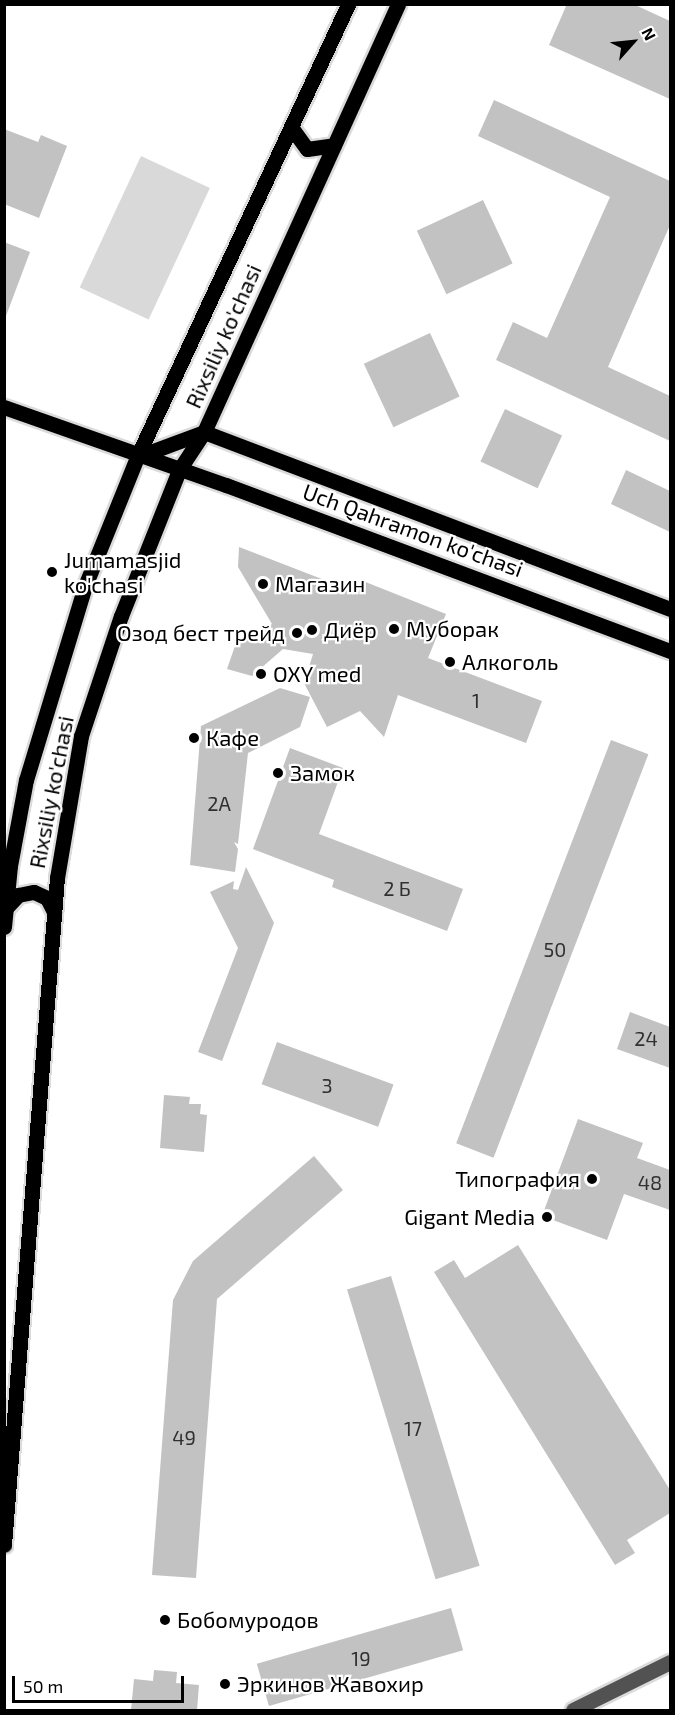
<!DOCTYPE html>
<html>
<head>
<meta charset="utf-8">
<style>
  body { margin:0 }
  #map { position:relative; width:675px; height:1715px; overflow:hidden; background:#fff; font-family:"Exo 2",sans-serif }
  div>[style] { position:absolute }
  .green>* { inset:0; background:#d9d9d9; transform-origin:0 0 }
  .building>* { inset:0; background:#c2c2c2; transform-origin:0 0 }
  .roads { filter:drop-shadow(2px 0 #dbdbdb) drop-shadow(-2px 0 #dbdbdb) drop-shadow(0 2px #dbdbdb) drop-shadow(0 -2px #dbdbdb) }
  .minor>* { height:15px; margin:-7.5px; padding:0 7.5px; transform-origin:7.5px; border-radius:7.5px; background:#525252 }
  .major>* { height:15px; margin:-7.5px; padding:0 7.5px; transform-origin:7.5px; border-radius:7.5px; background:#000 }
  .dots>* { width:16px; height:16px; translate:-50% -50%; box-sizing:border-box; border:3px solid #fff; border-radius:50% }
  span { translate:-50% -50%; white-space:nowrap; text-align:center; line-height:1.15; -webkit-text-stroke:4.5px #fff; paint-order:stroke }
  .number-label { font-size:20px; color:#303030 }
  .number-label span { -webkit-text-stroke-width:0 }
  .street-label { font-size:22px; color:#000 }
  .poi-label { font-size:22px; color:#000 }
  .left { translate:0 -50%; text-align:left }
  .right { translate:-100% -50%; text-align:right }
  .frame { position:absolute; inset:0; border:6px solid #000; pointer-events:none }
  .north { position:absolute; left:603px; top:12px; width:60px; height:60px; -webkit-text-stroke:4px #fff; paint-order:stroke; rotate:63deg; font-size:16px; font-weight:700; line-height:24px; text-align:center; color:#000 }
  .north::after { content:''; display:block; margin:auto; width:21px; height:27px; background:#000; clip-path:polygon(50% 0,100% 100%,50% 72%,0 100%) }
  .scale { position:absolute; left:12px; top:1676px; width:172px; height:27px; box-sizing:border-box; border:3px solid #000; border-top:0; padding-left:8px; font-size:18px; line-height:21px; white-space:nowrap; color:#000; -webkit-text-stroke:4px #fff; paint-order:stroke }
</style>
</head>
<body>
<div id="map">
  <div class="green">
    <div style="left:141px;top:156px;width:76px;height:145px;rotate:25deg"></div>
  </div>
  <div class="building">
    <div style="clip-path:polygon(567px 4px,633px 4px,670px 21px,670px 99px,549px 45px)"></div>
    <div style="clip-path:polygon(494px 100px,670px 181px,670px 225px,608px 367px,670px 396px,670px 441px,496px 360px,513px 322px,547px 338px,610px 197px,478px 136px)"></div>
    <div style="clip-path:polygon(4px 129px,38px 142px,41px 135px,67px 146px,39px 218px,4px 204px)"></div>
    <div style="left:483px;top:200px;width:70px;height:73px;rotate:65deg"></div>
    <div style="clip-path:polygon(4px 242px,30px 252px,6px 316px,4px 315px)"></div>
    <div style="left:430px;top:333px;width:70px;height:73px;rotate:65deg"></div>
    <div style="left:505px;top:409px;width:63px;height:58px;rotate:25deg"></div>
    <div style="clip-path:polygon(626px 470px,670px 491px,670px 532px,611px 504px)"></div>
    <div style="clip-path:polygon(239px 547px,358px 593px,363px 581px,446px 614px,428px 658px,542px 701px,526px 743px,398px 695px,384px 737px,360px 711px,327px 727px,304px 683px,313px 654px,283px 649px,252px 676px,227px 669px,236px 643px,272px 624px,238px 567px)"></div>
    <div style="clip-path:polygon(280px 688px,310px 697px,300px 727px,248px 753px,238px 844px,234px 842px,238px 849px,235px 872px,190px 865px,201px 726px)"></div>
    <div style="left:611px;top:740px;width:40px;height:432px;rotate:21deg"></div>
    <div style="clip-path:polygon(290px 748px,343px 768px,319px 834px,463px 889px,447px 931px,332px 887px,334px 880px,253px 849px)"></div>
    <div style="clip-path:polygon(246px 867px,274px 923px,222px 1061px,198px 1052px,238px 948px,210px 892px,234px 881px,233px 889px,238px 890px)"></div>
    <div style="clip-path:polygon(630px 1012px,670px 1027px,670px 1068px,617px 1049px)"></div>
    <div style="left:277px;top:1042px;width:124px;height:45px;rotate:20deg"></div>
    <div style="clip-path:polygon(164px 1095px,190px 1097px,189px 1104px,201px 1104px,200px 1114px,207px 1115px,204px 1152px,160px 1148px)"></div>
    <div style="clip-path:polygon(578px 1119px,643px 1143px,637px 1158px,670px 1170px,670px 1210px,624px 1194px,607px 1240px,542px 1216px)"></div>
    <div style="clip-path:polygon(314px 1156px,343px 1190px,217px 1299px,196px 1578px,152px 1575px,173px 1300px,193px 1261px)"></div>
    <div style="clip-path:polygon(518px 1245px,670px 1490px,670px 1513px,627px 1540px,635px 1553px,615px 1565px,434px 1272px,454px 1260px,465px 1278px)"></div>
    <div style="left:391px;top:1276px;width:303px;height:46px;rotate:73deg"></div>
    <div style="left:451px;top:1608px;width:44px;height:202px;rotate:74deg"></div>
    <div style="clip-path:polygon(154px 1670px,177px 1672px,176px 1683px,199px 1685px,197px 1710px,131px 1710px,134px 1679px,153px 1681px)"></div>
  </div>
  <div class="roads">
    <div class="minor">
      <div style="left:573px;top:1710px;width:108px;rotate:-26.3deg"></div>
    </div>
    <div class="major">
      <div style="left:291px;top:127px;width:27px;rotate:54deg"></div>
      <div style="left:307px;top:149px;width:27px;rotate:-8deg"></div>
      <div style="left:4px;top:407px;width:235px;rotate:19.4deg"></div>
      <div style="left:226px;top:485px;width:474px;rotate:20.5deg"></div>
      <div style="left:204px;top:432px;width:498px;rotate:20.8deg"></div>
      <div style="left:137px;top:457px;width:72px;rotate:-20.5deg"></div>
      <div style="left:6px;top:908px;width:18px;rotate:-47deg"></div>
      <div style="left:18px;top:895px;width:16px;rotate:-11deg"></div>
      <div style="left:34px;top:892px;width:14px;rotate:25deg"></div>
      <div style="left:47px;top:898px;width:16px;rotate:63deg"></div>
      <div style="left:4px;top:927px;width:61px;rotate:-84.4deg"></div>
      <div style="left:10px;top:866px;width:87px;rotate:-79.5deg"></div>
      <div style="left:26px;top:780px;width:203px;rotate:-73.1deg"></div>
      <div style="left:85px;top:586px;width:139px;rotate:-68deg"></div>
      <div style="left:137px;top:457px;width:500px;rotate:-65deg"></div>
      <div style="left:4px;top:1545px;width:669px;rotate:-85.46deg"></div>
      <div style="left:57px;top:878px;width:144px;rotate:-80.4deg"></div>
      <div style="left:81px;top:736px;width:126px;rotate:-71.6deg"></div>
      <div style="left:121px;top:616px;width:157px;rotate:-68.3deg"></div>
      <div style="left:179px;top:470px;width:45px;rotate:-56.7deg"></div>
      <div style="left:204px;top:432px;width:470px;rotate:-65.6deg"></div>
    </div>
  </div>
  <div class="dots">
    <div style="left:52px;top:572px;background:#000"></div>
    <div style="left:263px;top:584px;background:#000"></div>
    <div style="left:394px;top:629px;background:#000"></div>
    <div style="left:312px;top:630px;background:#000"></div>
    <div style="left:297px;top:633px;background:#000"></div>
    <div style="left:450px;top:662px;background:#000"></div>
    <div style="left:261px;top:674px;background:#000"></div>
    <div style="left:194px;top:738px;background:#000"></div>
    <div style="left:278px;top:773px;background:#000"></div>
    <div style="left:592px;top:1179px;background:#000"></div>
    <div style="left:547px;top:1217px;background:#000"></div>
    <div style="left:165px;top:1620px;background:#000"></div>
    <div style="left:225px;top:1684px;background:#000"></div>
  </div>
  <div class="number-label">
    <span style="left:476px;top:700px">1</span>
    <span style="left:219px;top:803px">2A</span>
    <span style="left:397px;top:888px">2 Б</span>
    <span style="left:555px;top:949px">50</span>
    <span style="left:646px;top:1038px">24</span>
    <span style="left:327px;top:1085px">3</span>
    <span style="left:650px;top:1182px">48</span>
    <span style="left:413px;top:1428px">17</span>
    <span style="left:184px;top:1437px">49</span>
    <span style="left:361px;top:1658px">19</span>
  </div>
  <div class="street-label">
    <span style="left:223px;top:336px;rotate:-66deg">Rixsiliy ko'chasi</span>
    <span style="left:413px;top:530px;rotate:20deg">Uch Qahramon ko'chasi</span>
    <span style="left:51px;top:792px;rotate:-79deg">Rixsiliy ko'chasi</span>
  </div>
  <div class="poi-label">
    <span class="left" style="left:64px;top:572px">Jumamasjid<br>ko'chasi</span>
    <span class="left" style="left:275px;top:584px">Магазин</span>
    <span class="left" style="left:406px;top:629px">Муборак</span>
    <span class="left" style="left:324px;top:630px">Диёр</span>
    <span class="right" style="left:285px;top:633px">Озод бест трейд</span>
    <span class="left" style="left:462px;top:662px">Алкоголь</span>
    <span class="left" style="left:273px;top:674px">OXY med</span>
    <span class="left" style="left:206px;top:738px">Кафе</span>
    <span class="left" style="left:290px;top:773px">Замок</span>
    <span class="right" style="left:580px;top:1179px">Типография</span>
    <span class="right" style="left:535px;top:1217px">Gigant Media</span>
    <span class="left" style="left:177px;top:1620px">Бобомуродов</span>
    <span class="left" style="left:237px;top:1684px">Эркинов Жавохир</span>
  </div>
  <div class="frame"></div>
  <div class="north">N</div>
  <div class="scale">50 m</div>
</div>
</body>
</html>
